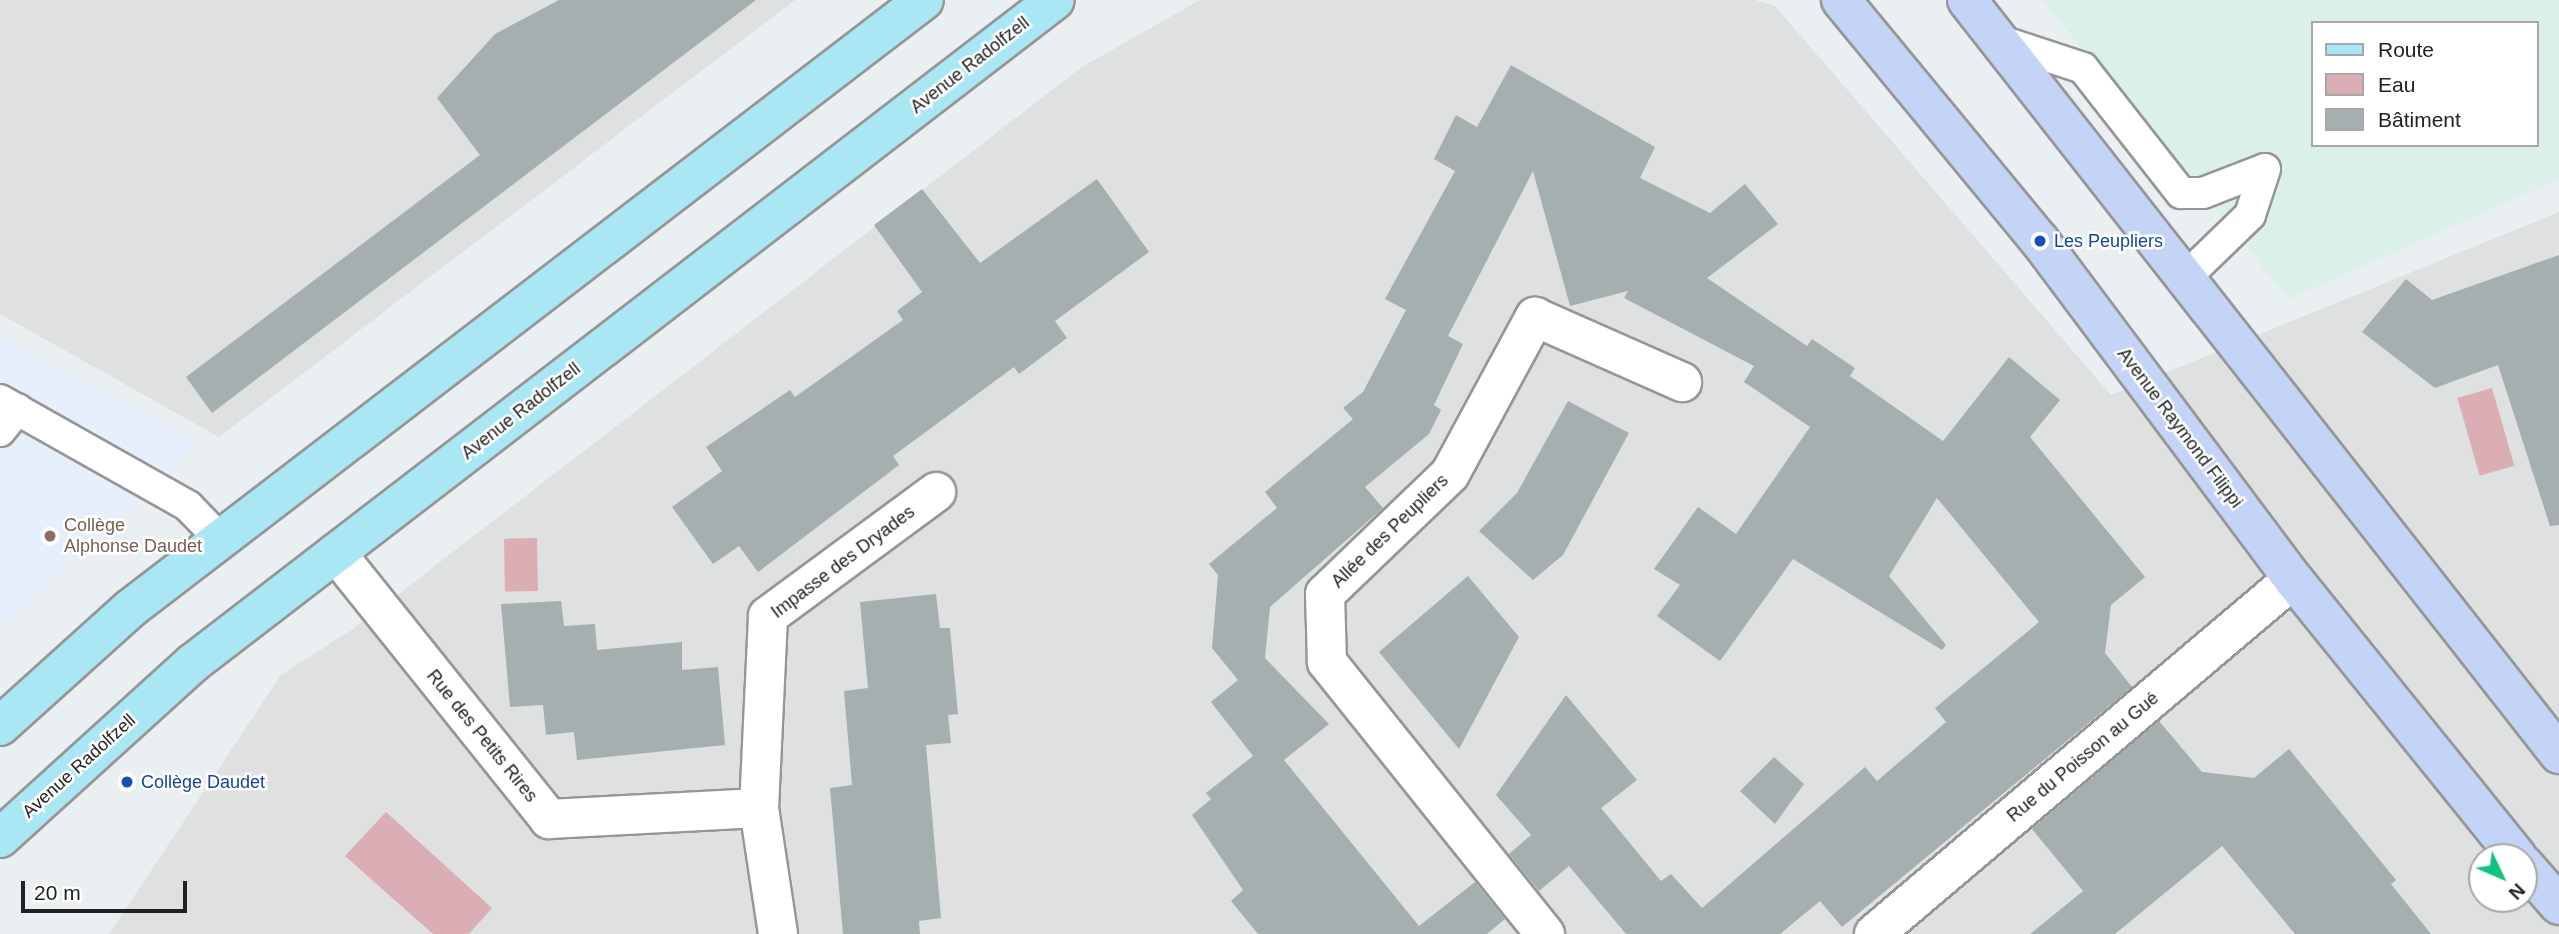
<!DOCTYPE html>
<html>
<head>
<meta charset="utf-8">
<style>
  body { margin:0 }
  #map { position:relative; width:2559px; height:934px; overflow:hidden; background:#eaeff1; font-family:Helvetica,sans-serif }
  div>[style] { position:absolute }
  .residential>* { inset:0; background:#dfe0e0 }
  .commercial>* { inset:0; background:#dbf0e9 }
  .education>* { inset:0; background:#e7effd }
  .water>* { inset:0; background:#dbaeb5; transform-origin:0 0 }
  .building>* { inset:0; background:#a5afb0 }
  .roads { filter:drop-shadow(2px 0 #969696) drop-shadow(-2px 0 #969696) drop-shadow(0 2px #969696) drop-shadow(0 -2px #969696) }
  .service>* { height:30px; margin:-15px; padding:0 15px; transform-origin:15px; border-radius:15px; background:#fff }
  .minor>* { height:38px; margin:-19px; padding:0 19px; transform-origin:19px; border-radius:19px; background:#fff }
  .secondary>* { height:38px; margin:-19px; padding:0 19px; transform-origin:19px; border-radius:19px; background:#c3d4f6 }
  .primary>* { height:38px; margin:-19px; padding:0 19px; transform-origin:19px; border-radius:19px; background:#aae7f5 }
  .dots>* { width:19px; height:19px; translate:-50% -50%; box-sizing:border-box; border:4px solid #fff; border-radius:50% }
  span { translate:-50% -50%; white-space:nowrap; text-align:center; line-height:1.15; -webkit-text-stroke:5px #fff; paint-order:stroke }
  .street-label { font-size:18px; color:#222 }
  .transit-label { font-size:18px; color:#164399 }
  .left { translate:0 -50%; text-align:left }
  .education-label { font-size:18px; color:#785e54 }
  .legend { position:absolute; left:2311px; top:21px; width:228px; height:126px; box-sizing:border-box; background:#fff; border:2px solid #a7a7a7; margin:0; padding:9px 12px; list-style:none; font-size:21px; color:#222 }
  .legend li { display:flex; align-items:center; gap:14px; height:35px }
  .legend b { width:35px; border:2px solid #a7a7a7 }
  .north { position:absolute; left:2468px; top:843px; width:70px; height:70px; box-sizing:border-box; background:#fff; border:2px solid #a7a7a7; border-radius:50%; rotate:134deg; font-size:19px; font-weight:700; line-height:28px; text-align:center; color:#222 }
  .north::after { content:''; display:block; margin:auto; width:24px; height:32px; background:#10c47f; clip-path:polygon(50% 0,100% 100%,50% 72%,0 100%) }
  .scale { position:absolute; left:21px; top:881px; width:166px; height:32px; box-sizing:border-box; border:4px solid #222; border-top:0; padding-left:9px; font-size:21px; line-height:24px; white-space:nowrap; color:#222; -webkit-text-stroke:5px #fff; paint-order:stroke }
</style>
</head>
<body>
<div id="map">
  <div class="residential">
    <div style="clip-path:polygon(0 0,795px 0,219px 437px,0 314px)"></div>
    <div style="clip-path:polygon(evenodd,1200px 0,1755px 0,1775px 6px,2111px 395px,2559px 212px,2559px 934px,109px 934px,281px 675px,353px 629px,1082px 67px,1200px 0,2482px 857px,2524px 857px,2524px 899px,2482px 899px,2482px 857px)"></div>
  </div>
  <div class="commercial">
    <div style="clip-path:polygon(evenodd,2042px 0,2559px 0,2559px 179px,2289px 299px,2042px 0,2312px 23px,2536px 23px,2536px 145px,2312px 145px,2312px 23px)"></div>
  </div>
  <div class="education">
    <div style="clip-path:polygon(0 336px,200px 444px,0 628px)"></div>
  </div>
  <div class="water">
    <div style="left:2492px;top:388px;width:81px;height:36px;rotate:74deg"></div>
    <div style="left:537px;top:538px;width:53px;height:33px;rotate:89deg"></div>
    <div style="clip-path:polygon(386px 812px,492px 908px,469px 934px,433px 934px,345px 856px)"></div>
  </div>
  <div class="building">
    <div style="clip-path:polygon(559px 0,756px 0,212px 413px,186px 377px,480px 155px,437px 98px,495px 34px)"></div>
    <div style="clip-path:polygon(1511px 65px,1655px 147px,1640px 178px,1710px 213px,1745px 184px,1778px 224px,1707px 278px,1807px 346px,1812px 339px,1855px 368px,1850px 376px,1943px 441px,2009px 357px,2060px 400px,2030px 437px,2145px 577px,2111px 605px,2105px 653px,2132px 687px,1842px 927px,1820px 901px,1780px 934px,1626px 934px,1569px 866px,1539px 891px,1509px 854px,1531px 835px,1496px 795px,1566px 695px,1637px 780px,1601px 808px,1661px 881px,1671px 874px,1702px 908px,1865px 767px,1877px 781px,1946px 722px,1935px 708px,2039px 622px,1937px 498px,1889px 576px,1946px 645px,1942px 650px,1793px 559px,1720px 661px,1657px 616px,1680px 585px,1654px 569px,1698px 507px,1736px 534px,1810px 427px,1744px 382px,1754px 366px,1624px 298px,1628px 291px,1570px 306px,1533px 171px,1448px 336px,1463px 344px,1434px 405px,1441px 410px,1429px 434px,1365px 487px,1383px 508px,1270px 607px,1265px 658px,1329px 724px,1284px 760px,1419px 926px,1475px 882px,1505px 919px,1487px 934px,1258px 934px,1231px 901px,1243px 890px,1192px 815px,1211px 799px,1206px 793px,1253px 756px,1211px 702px,1238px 680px,1212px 648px,1218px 575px,1209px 564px,1277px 508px,1265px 492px,1353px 419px,1343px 408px,1363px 392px,1406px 310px,1385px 299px,1455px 171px,1434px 159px,1456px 115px,1477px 127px)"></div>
    <div style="clip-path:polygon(1097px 179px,1149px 252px,1055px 321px,1067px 338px,1019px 374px,1014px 367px,893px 456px,899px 465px,758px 572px,739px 546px,713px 564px,672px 507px,722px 471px,706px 447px,790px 390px,795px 397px,903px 320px,897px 311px,922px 292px,874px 225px,922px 189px,980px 263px)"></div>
    <div style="clip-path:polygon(2559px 255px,2559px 525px,2550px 526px,2498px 365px,2435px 388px,2362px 332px,2406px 279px,2432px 300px)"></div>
    <div style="clip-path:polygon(1568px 401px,1629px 433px,1563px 555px,1533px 580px,1479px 531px,1517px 493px)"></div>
    <div style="clip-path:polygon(1468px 576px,1519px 637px,1459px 749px,1379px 652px)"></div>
    <div style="clip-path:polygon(936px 594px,940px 628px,950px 628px,958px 714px,948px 715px,951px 743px,926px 745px,941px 918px,919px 921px,920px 934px,843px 934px,830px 788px,852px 785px,844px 691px,868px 688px,860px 602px)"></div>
    <div style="clip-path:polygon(561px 601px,564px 626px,595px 624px,597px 650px,682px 642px,682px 670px,718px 667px,725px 745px,577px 760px,574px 732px,546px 735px,543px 705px,510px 707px,501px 604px)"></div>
    <div style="clip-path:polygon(2159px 721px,2202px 772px,2254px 778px,2289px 749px,2396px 880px,2391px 884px,2431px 934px,2295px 934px,2222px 846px,2115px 934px,2030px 934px,2083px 891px,2032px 829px)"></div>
    <div style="clip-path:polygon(1774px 757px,1804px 784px,1775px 824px,1740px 791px)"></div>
  </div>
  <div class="roads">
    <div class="service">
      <div style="left:1998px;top:40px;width:89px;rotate:18.2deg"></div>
      <div style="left:2083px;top:68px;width:159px;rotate:51.9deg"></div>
      <div style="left:2181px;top:193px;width:22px"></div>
      <div style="left:2203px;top:193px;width:66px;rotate:-21.2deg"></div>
      <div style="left:2265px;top:169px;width:48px;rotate:108.1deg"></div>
      <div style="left:2250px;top:215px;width:91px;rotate:135.9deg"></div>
      <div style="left:0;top:400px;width:216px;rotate:29.4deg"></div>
      <div style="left:188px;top:506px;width:46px;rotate:45.9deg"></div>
      <div style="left:0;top:431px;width:28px;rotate:-51deg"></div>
    </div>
    <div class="minor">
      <div style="left:336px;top:553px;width:341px;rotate:51.3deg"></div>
      <div style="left:549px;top:819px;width:210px;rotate:-3deg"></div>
      <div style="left:759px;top:808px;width:127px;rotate:81.4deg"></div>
      <div style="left:759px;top:808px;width:192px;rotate:-87.3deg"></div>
      <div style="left:768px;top:616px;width:209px;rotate:-36.4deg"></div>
      <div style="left:1545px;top:934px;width:349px;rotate:-128.7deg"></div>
      <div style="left:1327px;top:662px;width:68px;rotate:-91.7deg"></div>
      <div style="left:1325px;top:594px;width:173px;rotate:-43.8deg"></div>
      <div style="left:1450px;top:474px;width:179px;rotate:-61.6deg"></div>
      <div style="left:1535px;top:317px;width:161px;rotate:23.9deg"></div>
      <div style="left:1874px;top:934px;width:549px;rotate:-40.27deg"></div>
    </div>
    <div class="secondary">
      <div style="left:1841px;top:0;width:313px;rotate:50.5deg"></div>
      <div style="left:2040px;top:241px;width:422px;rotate:53.2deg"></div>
      <div style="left:2293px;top:579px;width:357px;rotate:51.1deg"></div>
      <div style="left:1967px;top:0;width:959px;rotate:51.86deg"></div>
      <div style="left:2524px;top:865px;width:53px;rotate:48.8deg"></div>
    </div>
    <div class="primary">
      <div style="left:0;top:726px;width:176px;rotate:-42deg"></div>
      <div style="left:131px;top:608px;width:999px;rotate:-37.48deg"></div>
      <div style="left:0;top:838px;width:261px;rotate:-42.2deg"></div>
      <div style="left:193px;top:663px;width:1087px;rotate:-37.57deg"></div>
    </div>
  </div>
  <div class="dots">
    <div style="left:2040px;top:241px;background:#1a4fb4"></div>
    <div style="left:50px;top:536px;background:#8d6e63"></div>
    <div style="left:127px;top:782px;background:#1a4fb4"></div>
  </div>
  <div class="street-label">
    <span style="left:970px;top:65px;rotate:-38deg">Avenue Radolfzell</span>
    <span style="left:521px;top:411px;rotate:-38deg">Avenue Radolfzell</span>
    <span style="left:2180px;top:428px;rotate:53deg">Avenue Raymond Filippi</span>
    <span style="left:1390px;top:531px;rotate:-44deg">Allée des Peupliers</span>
    <span style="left:843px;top:562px;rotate:-37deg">Impasse des Dryades</span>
    <span style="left:482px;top:736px;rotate:51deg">Rue des Petits Rires</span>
    <span style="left:2083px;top:757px;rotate:-40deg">Rue du Poisson au Gué</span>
    <span style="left:79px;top:766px;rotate:-42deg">Avenue Radolfzell</span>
  </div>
  <div class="transit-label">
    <span class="left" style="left:2054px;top:241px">Les Peupliers</span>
    <span class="left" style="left:141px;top:782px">Collège Daudet</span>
  </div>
  <div class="education-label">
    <span class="left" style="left:64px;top:536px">Collège<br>Alphonse Daudet</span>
  </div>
  <ul class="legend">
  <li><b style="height:9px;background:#aae7f5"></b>Route</li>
  <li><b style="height:19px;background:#dbaeb5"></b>Eau</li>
  <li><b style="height:19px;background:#a5afb0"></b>Bâtiment</li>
  </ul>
  <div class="north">N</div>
  <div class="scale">20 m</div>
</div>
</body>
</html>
